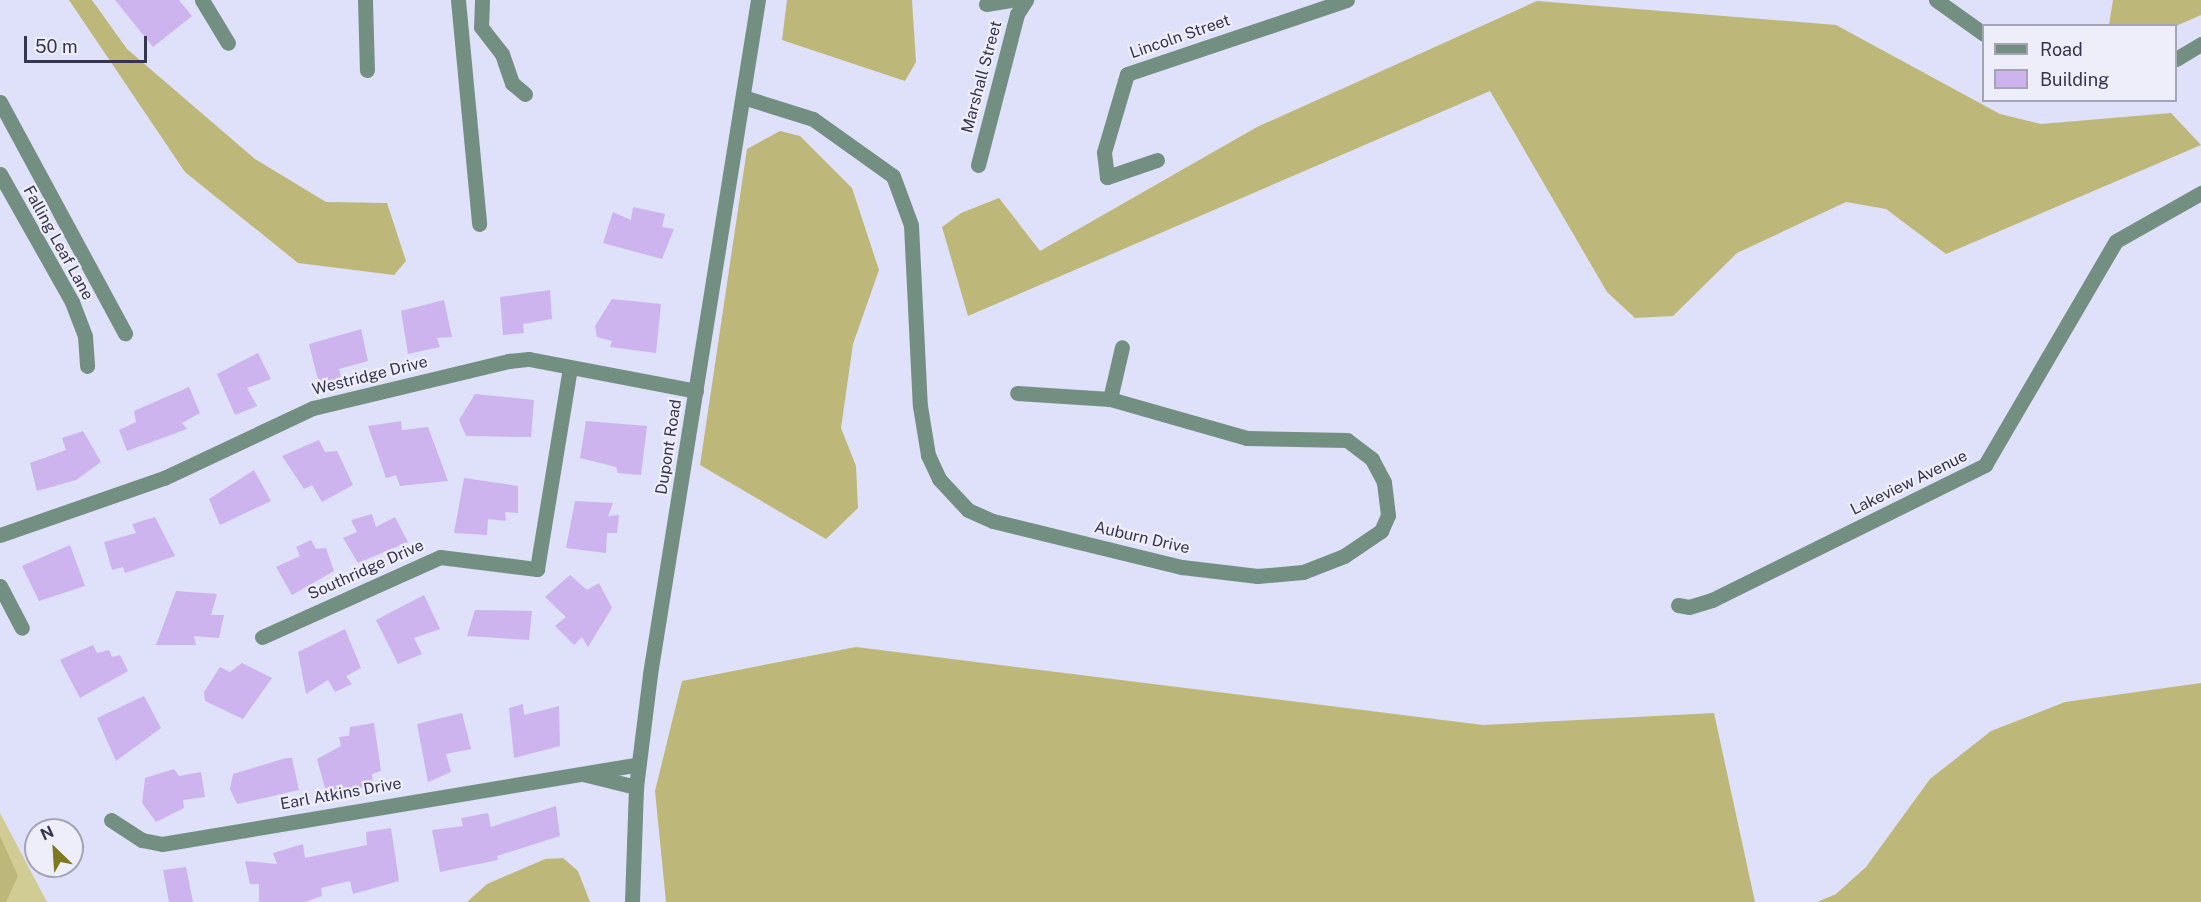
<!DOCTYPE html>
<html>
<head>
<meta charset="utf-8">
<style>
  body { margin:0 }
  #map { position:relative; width:2201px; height:902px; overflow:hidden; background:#dfe0f9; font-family:"Public Sans",sans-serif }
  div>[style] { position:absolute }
  .green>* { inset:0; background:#d0cc93 }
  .forest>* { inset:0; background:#bdb879 }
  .building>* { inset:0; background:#ceb4ef }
  .minor>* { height:15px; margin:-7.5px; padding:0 7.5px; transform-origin:7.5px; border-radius:7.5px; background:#738f82 }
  span { translate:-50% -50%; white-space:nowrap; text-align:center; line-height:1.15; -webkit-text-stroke:4.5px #eeeefb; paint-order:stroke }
  .street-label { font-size:16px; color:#35354d }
  .legend { position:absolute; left:1982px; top:24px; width:195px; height:78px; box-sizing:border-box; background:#eeeefb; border:2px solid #a4a4b5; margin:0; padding:8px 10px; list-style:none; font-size:18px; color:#35354d }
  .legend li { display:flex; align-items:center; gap:12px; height:30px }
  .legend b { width:30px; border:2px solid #a4a4b5 }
  .north { position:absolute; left:24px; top:818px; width:60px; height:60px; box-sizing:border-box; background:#eeeefb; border:2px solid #a4a4b5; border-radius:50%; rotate:335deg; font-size:16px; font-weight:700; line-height:24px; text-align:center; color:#35354d }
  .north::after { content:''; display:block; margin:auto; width:21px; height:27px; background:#7f781c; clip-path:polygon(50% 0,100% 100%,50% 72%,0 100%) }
  .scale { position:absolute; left:24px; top:36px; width:123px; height:27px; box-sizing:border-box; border:3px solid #35354d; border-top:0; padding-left:8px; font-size:18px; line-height:21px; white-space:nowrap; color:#35354d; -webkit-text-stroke:4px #eeeefb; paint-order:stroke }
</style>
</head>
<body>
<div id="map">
  <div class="green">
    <div style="clip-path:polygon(0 813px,47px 902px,0 902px)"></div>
  </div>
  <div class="forest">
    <div style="clip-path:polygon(69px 0,92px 0,127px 49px,255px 159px,326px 202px,387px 203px,406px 261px,394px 275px,298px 263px,185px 172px)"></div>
    <div style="clip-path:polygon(787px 0,912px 0,916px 62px,905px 81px,782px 40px)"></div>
    <div style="clip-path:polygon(2113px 0,2201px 0,2201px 15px,2176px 26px,2109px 25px)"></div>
    <div style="clip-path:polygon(1537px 1px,1836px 25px,2000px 114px,2041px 124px,2171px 113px,2201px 145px,1946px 254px,1886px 209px,1846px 202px,1737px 253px,1673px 316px,1635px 318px,1607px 292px,1490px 91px,968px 316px,942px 227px,961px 213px,999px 198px,1040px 251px,1257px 127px)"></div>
    <div style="clip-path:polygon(780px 131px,800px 136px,852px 188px,879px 270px,853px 344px,841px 428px,856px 466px,858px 508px,826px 539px,700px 465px,747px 149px)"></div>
    <div style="clip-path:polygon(856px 647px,1483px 725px,1714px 713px,1755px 902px,666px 902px,655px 791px,682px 681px)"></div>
    <div style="clip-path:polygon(2201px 683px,2201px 902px,1817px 902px,1836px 894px,1866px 867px,1930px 779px,1991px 731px,2065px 702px)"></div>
    <div style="clip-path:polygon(0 836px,18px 876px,6px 902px,0 902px)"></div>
    <div style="clip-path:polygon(563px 858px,578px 871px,590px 902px,467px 902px,487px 884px,545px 859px)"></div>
  </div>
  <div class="building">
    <div style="clip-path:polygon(115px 0,179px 0,192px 16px,153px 47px)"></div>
    <div style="clip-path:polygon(633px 207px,665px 214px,662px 227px,674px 229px,662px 259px,603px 243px,613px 212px,631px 220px)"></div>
    <div style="clip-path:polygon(550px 290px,552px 319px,523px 324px,524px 333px,503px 335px,500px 297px)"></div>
    <div style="clip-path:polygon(612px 299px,661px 304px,656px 353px,610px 347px,612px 341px,597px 337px,595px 326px)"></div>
    <div style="clip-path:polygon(444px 300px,452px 337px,437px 338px,440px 347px,408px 354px,401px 311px)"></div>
    <div style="clip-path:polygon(361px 329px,368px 361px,339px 369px,341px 377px,319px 384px,309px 344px)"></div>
    <div style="clip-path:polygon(258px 353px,271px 379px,247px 388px,257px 406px,235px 415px,217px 374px)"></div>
    <div style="clip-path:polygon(189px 387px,200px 413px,182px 423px,187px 429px,127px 451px,119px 430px,136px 422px,134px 411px)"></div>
    <div style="clip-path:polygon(475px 394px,534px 400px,531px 437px,466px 436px,459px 420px)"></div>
    <div style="clip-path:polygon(401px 421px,402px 430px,428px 427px,448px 481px,400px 486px,396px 475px,386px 478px,368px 426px)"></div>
    <div style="clip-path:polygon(586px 421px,647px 426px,641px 475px,618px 473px,616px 467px,580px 458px)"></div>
    <div style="clip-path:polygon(83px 431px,101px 462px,76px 480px,37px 491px,30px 463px,66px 450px,62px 438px)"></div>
    <div style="clip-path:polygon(319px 440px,325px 452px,337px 451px,353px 485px,322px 502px,312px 485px,304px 489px,282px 456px)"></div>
    <div style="clip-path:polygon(254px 470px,271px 501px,220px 525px,209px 499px)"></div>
    <div style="clip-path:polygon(464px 478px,518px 486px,518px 513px,505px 512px,506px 521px,488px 519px,487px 535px,454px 533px)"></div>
    <div style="clip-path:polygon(575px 501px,613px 503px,608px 516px,619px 515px,617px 533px,607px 533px,606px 553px,566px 548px)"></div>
    <div style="clip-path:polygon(372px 514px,376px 527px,395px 517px,408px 542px,358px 563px,343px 538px,357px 532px,351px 520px)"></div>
    <div style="clip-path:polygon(155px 517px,175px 556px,125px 573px,123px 567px,112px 570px,104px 542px,136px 533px,132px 524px)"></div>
    <div style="clip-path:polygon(311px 540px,316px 549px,326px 548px,334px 571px,292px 595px,276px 567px,300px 556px,296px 547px)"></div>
    <div style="clip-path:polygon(70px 545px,85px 586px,39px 601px,22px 566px)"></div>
    <div style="clip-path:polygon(570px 575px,587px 590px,599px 583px,612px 608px,588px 647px,582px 637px,574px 645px,555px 626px,566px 617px,545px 597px)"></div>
    <div style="clip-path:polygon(176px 591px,217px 594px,211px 615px,224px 615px,219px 638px,194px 636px,196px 645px,156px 645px)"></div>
    <div style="clip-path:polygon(424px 595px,440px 629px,414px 638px,422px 654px,398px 664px,376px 620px)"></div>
    <div style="clip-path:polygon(475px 610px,532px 611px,529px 640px,467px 636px)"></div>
    <div style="clip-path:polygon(345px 629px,361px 668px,346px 676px,352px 684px,335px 692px,328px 680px,306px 694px,298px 652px)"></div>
    <div style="clip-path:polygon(93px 645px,97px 653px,109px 650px,112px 657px,120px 655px,128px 671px,80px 698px,60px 660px)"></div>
    <div style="clip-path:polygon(242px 663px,272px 678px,243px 719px,205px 701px,204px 692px,220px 667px,230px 672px)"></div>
    <div style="clip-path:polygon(144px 696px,161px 728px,116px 761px,97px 718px)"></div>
    <div style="clip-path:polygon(523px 704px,524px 715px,559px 706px,560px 746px,514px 758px,509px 708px)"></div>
    <div style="clip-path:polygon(462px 713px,471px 749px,446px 754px,451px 772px,428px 782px,417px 724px)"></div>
    <div style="clip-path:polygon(374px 723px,381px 771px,372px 774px,373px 786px,326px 792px,317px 759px,341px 746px,339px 737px,349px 736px,350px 727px)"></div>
    <div style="clip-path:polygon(286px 758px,292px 758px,299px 790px,237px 804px,230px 789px,233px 774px)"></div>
    <div style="clip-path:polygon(174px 769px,179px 776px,201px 772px,205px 797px,183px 800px,184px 808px,156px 822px,142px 803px,145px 778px)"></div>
    <div style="clip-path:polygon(556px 806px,560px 836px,497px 856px,498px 860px,440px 872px,432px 830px,463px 826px,461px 818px,488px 813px,491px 827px)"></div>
    <div style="clip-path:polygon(391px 828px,399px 881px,353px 894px,350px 881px,321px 888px,322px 896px,305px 902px,259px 902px,259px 884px,250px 884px,245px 861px,277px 864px,273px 853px,303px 844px,305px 858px,367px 845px,366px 832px)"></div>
    <div style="clip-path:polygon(186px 867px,193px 902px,169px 902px,163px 870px)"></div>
  </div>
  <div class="minor">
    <div style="left:202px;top:0;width:50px;rotate:58.8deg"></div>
    <div style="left:365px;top:0;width:70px;rotate:88.4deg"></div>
    <div style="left:458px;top:0;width:225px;rotate:84.6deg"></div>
    <div style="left:482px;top:0;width:27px;rotate:92deg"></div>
    <div style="left:481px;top:27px;width:34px;rotate:52deg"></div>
    <div style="left:502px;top:54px;width:31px;rotate:71deg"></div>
    <div style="left:512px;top:83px;width:17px;rotate:40deg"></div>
    <div style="left:1936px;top:0;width:59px;rotate:35.3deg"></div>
    <div style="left:986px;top:4px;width:25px;rotate:-9deg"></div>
    <div style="left:2176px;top:59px;width:29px;rotate:-31deg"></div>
    <div style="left:743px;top:97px;width:73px;rotate:17.4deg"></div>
    <div style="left:813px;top:119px;width:98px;rotate:35.5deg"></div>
    <div style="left:893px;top:176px;width:52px;rotate:69.8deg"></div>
    <div style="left:911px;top:225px;width:181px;rotate:87.2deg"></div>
    <div style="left:920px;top:406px;width:50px;rotate:80.7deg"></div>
    <div style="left:928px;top:455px;width:26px;rotate:65deg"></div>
    <div style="left:939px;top:479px;width:42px;rotate:46.9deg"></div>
    <div style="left:968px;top:510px;width:27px;rotate:24deg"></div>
    <div style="left:993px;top:521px;width:195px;rotate:13.7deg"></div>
    <div style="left:1182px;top:567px;width:76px;rotate:6.8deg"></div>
    <div style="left:1257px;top:576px;width:46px;rotate:-5deg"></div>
    <div style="left:1303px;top:572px;width:44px;rotate:-21.3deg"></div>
    <div style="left:1344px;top:556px;width:45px;rotate:-34deg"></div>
    <div style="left:1381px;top:531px;width:17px;rotate:-66deg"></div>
    <div style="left:1388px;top:515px;width:33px;rotate:-97deg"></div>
    <div style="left:1384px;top:482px;width:26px;rotate:-118deg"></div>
    <div style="left:1372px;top:459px;width:31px;rotate:-143deg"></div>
    <div style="left:1347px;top:440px;width:100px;rotate:-178.9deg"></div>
    <div style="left:1247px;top:438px;width:142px;rotate:-164.1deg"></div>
    <div style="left:1110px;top:399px;width:93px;rotate:-176.3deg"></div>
    <div style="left:0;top:102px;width:263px;rotate:61.6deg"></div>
    <div style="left:1157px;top:160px;width:53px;rotate:161.2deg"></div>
    <div style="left:1107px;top:177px;width:25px;rotate:-97deg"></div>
    <div style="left:1104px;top:152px;width:81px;rotate:-73.6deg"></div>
    <div style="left:1127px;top:74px;width:232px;rotate:-18.6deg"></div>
    <div style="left:978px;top:165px;width:156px;rotate:-75.5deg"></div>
    <div style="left:1017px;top:14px;width:17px;rotate:-57deg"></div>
    <div style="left:0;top:174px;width:147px;rotate:60.6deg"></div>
    <div style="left:72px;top:302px;width:36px;rotate:69deg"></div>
    <div style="left:85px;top:336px;width:30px;rotate:86deg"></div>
    <div style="left:1110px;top:399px;width:53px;rotate:-77deg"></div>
    <div style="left:0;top:535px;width:174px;rotate:-19.2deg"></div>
    <div style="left:164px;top:478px;width:165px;rotate:-25.2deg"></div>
    <div style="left:313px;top:408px;width:202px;rotate:-13.5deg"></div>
    <div style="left:509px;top:361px;width:20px;rotate:-6deg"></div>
    <div style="left:529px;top:359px;width:170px;rotate:10.8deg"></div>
    <div style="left:0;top:586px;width:47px;rotate:62.4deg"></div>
    <div style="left:1678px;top:605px;width:11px;rotate:10deg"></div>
    <div style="left:1689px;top:607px;width:24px;rotate:-17deg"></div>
    <div style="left:1712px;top:600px;width:305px;rotate:-26.3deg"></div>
    <div style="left:1985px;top:465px;width:259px;rotate:-59.7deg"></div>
    <div style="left:2116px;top:241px;width:98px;rotate:-29.5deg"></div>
    <div style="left:262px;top:637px;width:195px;rotate:-24.2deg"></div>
    <div style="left:440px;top:557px;width:98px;rotate:7.1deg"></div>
    <div style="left:537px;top:569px;width:204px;rotate:-80.7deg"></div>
    <div style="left:583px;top:774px;width:55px;rotate:13.8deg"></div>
    <div style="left:111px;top:820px;width:37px;rotate:33deg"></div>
    <div style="left:142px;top:840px;width:20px;rotate:11deg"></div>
    <div style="left:162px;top:844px;width:483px;rotate:-9.5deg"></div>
    <div style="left:632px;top:902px;width:115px;rotate:-88deg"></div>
    <div style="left:636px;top:787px;width:114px;rotate:-82.9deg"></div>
    <div style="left:650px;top:674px;width:683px;rotate:-80.9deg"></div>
  </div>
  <div class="street-label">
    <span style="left:1180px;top:37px;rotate:-19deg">Lincoln Street</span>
    <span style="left:982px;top:77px;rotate:-75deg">Marshall Street</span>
    <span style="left:58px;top:243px;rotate:61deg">Falling Leaf Lane</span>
    <span style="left:370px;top:376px;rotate:-14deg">Westridge Drive</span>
    <span style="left:669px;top:447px;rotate:-81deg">Dupont Road</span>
    <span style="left:1909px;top:483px;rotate:-26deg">Lakeview Avenue</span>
    <span style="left:1142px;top:538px;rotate:13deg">Auburn Drive</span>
    <span style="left:366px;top:570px;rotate:-24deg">Southridge Drive</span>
    <span style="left:341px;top:794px;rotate:-10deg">Earl Atkins Drive</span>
  </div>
  <ul class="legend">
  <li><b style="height:8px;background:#738f82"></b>Road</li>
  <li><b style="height:16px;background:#ceb4ef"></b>Building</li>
  </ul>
  <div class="north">N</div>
  <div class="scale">50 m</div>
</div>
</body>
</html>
